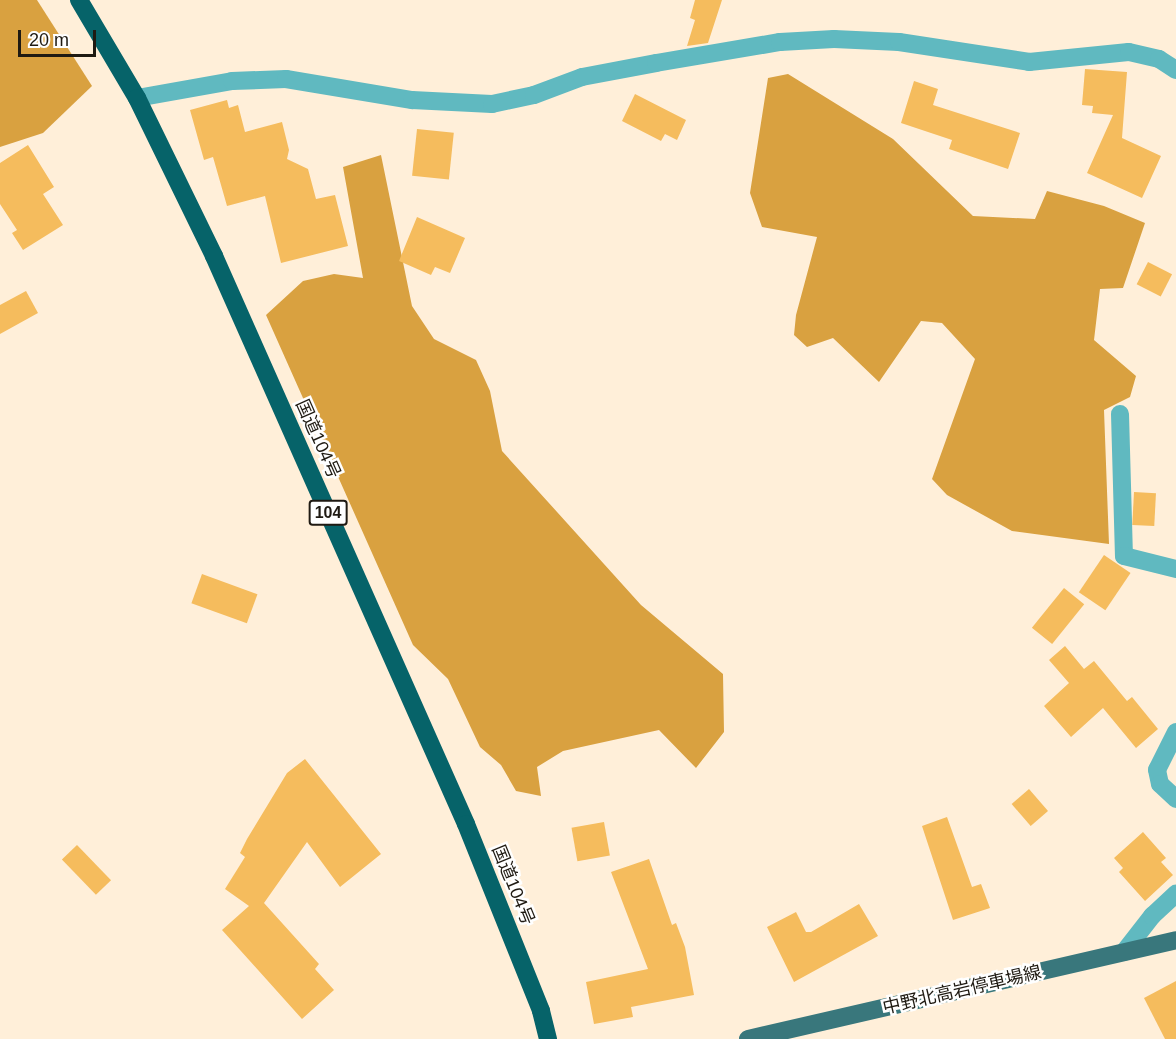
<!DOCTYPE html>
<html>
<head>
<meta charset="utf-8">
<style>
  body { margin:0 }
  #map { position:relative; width:1176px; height:1039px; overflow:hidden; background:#ffefd9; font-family:Helvetica,"Noto Sans JP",sans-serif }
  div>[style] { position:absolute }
  .forest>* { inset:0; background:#d9a140 }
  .building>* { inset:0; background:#f5bc5d; transform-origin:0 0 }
  .minor>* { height:18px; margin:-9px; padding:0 9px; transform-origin:9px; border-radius:9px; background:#60b9c0 }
  .major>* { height:18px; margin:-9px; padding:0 9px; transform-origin:9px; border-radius:9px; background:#39777c }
  .highway>* { height:18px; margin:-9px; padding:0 9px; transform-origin:9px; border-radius:9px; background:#066369 }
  span { translate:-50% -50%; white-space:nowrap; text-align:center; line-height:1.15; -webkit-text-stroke:5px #fff; paint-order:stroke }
  .shield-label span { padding:2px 4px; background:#fff; border:2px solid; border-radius:4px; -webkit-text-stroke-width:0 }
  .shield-label { font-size:16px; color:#1f1a12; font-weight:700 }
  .street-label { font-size:18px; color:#1f1a12 }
  .scale { position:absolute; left:18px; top:30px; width:78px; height:27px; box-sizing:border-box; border:3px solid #1f1a12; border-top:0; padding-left:8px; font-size:18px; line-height:21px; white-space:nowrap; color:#1f1a12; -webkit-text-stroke:4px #fff; paint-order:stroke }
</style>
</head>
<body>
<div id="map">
  <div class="forest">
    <div style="clip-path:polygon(0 0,37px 0,92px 86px,43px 133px,0 147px)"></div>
    <div style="clip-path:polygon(788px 74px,893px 139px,973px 216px,1035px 219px,1047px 191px,1104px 206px,1145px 223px,1123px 288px,1100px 289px,1094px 340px,1136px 376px,1130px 397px,1104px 410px,1109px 544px,1012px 531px,947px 495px,932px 479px,975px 359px,942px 323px,921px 321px,879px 382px,833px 338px,807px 347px,794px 335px,796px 315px,817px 237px,762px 227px,750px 193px,768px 78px)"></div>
    <div style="clip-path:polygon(381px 155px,412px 306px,434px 339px,476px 360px,490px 391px,502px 451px,641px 605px,723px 674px,724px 732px,696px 768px,659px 730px,563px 751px,537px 767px,541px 796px,516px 791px,501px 765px,480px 747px,448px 679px,413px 645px,266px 315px,303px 281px,334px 274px,363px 278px,343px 167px)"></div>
  </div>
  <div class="building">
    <div style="clip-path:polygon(695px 0,722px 0,708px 43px,687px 46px,695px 20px,690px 18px)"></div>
    <div style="clip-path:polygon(1085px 69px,1127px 72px,1122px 138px,1161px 156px,1142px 198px,1087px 173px,1113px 115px,1092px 113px,1093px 106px,1082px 105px)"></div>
    <div style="clip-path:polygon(914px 81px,938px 89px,933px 105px,1020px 133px,1008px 169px,949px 149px,952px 140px,901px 123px)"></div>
    <div style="clip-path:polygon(635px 94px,686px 120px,677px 140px,665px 134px,661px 141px,622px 121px)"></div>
    <div style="clip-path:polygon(227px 100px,229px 108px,238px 105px,245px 132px,282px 122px,289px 150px,287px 159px,308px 169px,316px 199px,335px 195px,348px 246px,281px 263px,265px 196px,227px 206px,213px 157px,204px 160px,190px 110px)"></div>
    <div style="left:417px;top:129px;width:37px;height:47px;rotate:6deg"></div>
    <div style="clip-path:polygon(28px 145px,54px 187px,43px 194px,63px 225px,23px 250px,12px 233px,17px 230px,0 204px,0 163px)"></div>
    <div style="clip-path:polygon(417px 217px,465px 238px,450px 273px,435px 267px,431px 275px,399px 261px)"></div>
    <div style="left:1148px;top:262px;width:27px;height:25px;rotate:27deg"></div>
    <div style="clip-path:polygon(26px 291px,38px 313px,0 334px,0 305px)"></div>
    <div style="left:1134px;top:492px;width:22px;height:33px;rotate:3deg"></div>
    <div style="left:1104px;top:555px;width:32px;height:45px;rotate:34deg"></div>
    <div style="left:202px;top:574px;width:59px;height:31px;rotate:20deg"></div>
    <div style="left:1064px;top:588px;width:26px;height:51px;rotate:39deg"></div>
    <div style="clip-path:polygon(1065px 646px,1084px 669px,1094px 661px,1127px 701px,1132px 697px,1158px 729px,1136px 748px,1103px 708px,1071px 737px,1044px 706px,1069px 683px,1049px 660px)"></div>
    <div style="clip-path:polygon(305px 759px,381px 854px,340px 887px,307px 842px,264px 903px,319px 964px,315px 969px,334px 990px,302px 1019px,222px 930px,249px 906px,225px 889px,245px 857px,240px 853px,247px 839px,287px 773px)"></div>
    <div style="left:1029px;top:789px;width:29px;height:23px;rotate:49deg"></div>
    <div style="clip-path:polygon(947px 817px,972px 887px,981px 884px,990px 908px,953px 920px,922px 826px)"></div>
    <div style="left:604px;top:822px;width:34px;height:33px;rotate:80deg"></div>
    <div style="clip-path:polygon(1143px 832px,1166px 858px,1161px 862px,1173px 875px,1145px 901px,1119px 872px,1123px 868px,1114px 858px)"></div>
    <div style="left:77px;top:845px;width:49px;height:21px;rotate:46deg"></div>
    <div style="clip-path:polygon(649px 859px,672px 925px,676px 923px,685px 947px,694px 995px,631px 1007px,633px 1017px,594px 1024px,586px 982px,648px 969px,611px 872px)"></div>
    <div style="clip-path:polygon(859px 904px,878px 936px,794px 982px,767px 927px,796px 912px,806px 932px,811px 932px)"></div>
    <div style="clip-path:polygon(1176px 981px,1176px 1039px,1165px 1039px,1144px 998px)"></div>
  </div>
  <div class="minor">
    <div style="left:137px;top:98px;width:97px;rotate:-10.1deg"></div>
    <div style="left:232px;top:81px;width:54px;rotate:-2.1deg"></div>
    <div style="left:286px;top:79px;width:128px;rotate:9.5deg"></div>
    <div style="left:412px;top:100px;width:80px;rotate:2.9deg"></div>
    <div style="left:492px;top:104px;width:43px;rotate:-12.1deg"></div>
    <div style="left:534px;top:95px;width:51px;rotate:-20.6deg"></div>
    <div style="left:582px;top:77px;width:75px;rotate:-10.7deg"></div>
    <div style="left:656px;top:63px;width:126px;rotate:-9.6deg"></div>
    <div style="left:780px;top:42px;width:54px;rotate:-3.2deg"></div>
    <div style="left:834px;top:39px;width:65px;rotate:2.6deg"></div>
    <div style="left:899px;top:42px;width:132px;rotate:8.7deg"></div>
    <div style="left:1029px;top:62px;width:100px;rotate:-5.7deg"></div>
    <div style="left:1129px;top:52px;width:31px;rotate:13deg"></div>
    <div style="left:1159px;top:59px;width:20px;rotate:33deg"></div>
    <div style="left:1120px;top:414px;width:142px;rotate:88.4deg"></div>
    <div style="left:1124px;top:556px;width:54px;rotate:14deg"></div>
    <div style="left:1176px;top:732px;width:42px;rotate:116.6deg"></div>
    <div style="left:1157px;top:770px;width:14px;rotate:78deg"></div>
    <div style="left:1160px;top:784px;width:22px;rotate:43deg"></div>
    <div style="left:1124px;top:952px;width:46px;rotate:-52.1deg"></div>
    <div style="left:1152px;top:916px;width:33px;rotate:-43deg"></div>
  </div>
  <div class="major">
    <div style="left:748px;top:1039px;width:439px;rotate:-13deg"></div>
  </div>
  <div class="highway">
    <div style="left:79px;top:0;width:114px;rotate:59.4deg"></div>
    <div style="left:137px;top:98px;width:176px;rotate:64deg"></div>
    <div style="left:214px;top:256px;width:621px;rotate:66.07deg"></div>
    <div style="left:466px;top:824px;width:201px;rotate:68.1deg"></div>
    <div style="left:541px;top:1011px;width:29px;rotate:76deg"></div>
  </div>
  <div class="shield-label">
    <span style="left:328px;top:513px">104</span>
  </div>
  <div class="street-label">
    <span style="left:318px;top:439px;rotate:66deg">国道104号</span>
    <span style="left:513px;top:885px;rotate:68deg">国道104号</span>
    <span style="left:962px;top:990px;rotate:-13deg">中野北高岩停車場線</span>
  </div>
  <div class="scale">20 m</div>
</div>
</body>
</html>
